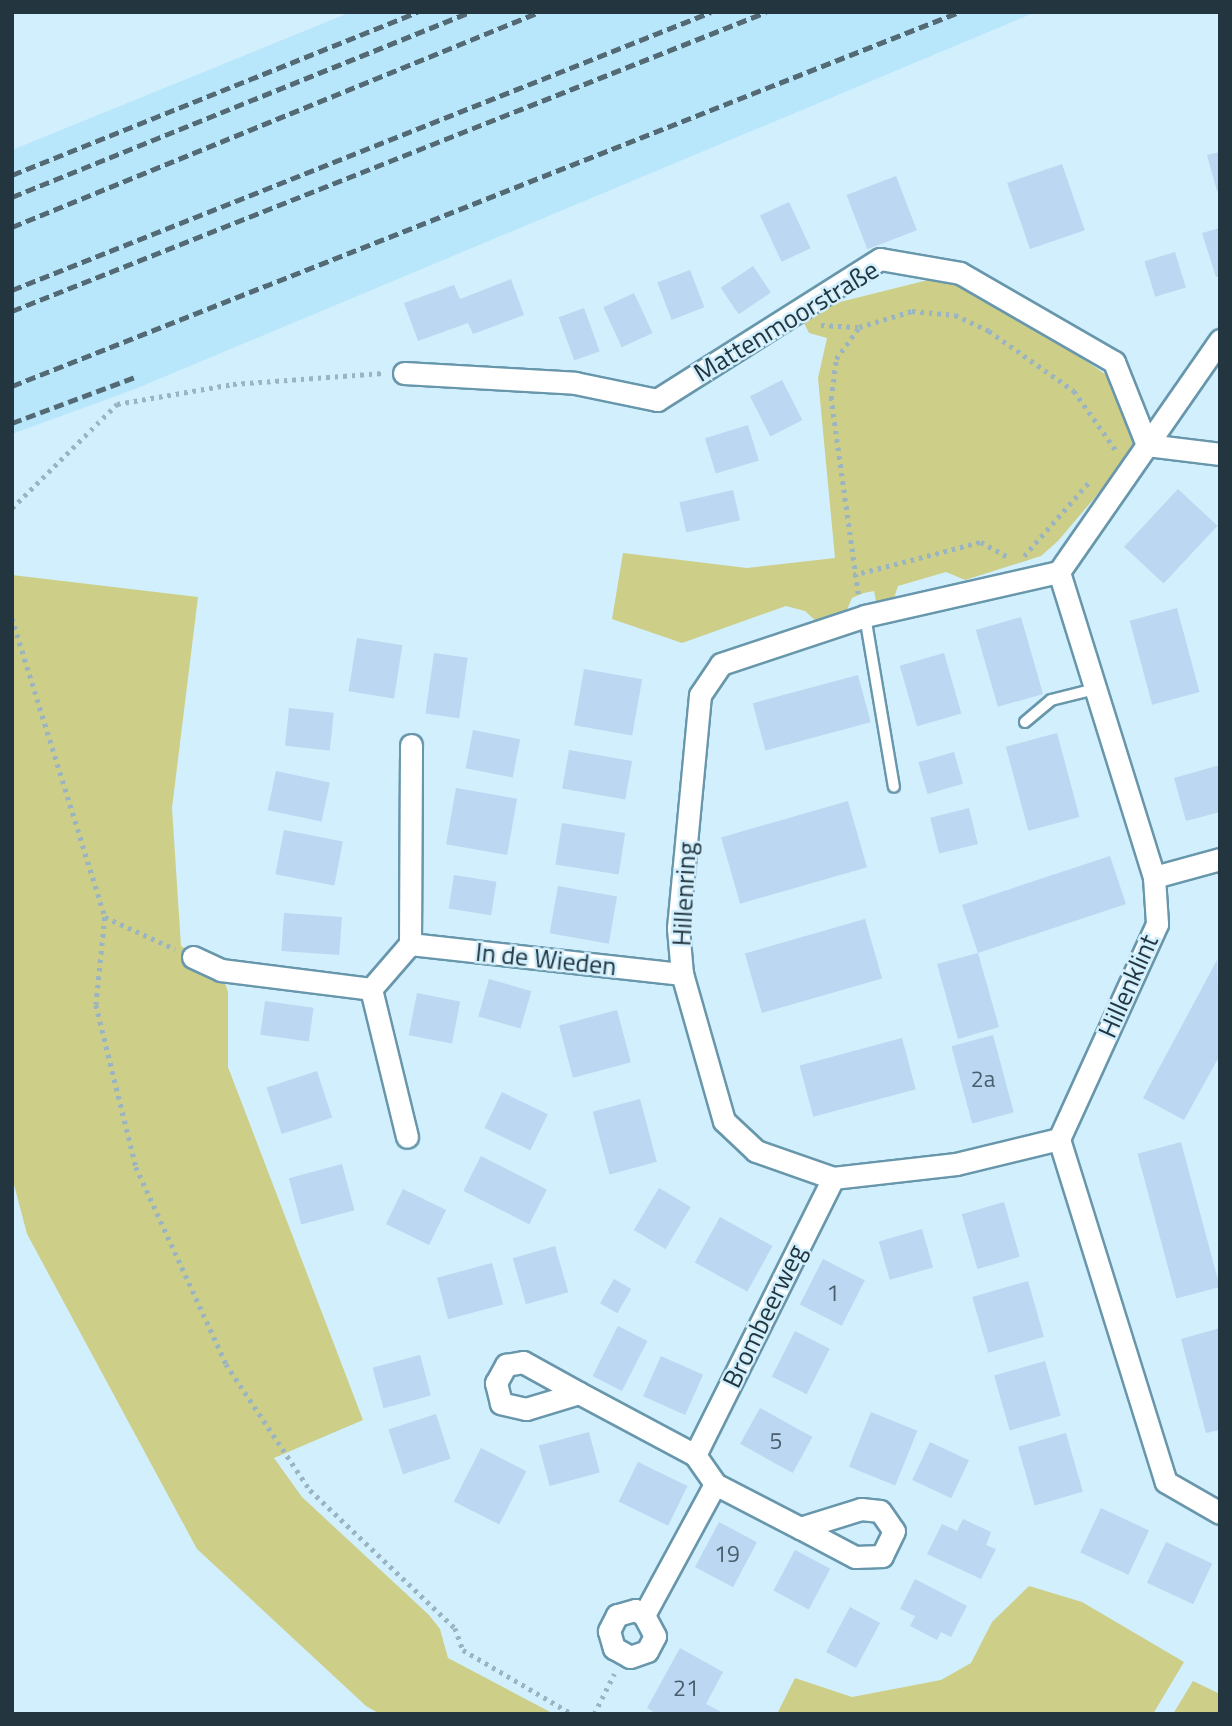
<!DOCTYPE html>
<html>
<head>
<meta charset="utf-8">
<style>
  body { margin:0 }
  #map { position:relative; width:1232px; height:1726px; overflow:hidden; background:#d2effd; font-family:"Titillium Web",sans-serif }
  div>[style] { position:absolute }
  .built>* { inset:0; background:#b8e6fb }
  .green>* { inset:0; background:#cdce88 }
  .building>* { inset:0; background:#bbd7f2; transform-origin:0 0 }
  .path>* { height:4.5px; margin-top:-2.25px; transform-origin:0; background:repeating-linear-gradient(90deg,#9ab4c1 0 3.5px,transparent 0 8.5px) }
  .roads { filter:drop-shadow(2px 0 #6897ac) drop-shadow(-2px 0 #6897ac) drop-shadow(0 2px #6897ac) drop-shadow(0 -2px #6897ac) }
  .lane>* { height:10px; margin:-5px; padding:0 5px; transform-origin:5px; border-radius:5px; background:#fff }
  .street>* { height:21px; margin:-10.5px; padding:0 10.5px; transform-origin:10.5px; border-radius:10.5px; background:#fff }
  .rail>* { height:5px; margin-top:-2.5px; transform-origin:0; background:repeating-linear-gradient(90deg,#536973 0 10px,transparent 0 15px) }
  span { translate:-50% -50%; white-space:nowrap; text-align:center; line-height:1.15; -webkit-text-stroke:5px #d2effd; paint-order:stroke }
  .number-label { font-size:23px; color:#495e6c }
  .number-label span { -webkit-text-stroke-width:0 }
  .street-label { font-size:26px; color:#23363f }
  .frame { position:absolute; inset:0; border:14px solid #23363f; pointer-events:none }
</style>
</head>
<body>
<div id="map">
  <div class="built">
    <div style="clip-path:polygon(351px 12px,1036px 12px,135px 389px,12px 434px,12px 150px)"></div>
  </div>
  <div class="green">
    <div style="clip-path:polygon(928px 280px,964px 285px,996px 299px,1105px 374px,1141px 433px,1129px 457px,1058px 541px,1041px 556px,965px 580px,946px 572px,898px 586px,892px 604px,877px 606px,874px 591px,864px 593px,852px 598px,843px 619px,818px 623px,805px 611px,786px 606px,682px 643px,612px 619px,623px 553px,747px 568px,835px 558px,818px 378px,827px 338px,809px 333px,803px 321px,832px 304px)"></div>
    <div style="clip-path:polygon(12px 575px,198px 597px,172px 808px,181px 946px,221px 970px,228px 992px,228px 1067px,363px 1420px,274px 1458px,302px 1497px,429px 1615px,440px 1629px,448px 1658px,554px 1714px,380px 1714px,366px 1706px,197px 1549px,27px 1234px,12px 1177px)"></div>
    <div style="clip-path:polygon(1029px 1586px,1082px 1602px,1184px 1662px,1153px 1714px,777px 1714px,795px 1678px,852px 1697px,941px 1680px,971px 1663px,992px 1622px)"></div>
    <div style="clip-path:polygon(1193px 1681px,1220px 1694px,1220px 1714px,1173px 1714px)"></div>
  </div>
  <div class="building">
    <div style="clip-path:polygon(1220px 152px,1220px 191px,1217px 191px,1207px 155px)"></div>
    <div style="left:1062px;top:164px;width:70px;height:58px;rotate:71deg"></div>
    <div style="left:896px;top:176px;width:58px;height:53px;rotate:69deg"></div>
    <div style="left:789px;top:202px;width:51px;height:32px;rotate:65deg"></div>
    <div style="clip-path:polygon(1220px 228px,1220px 276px,1216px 277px,1202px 233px)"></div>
    <div style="left:1175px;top:252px;width:37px;height:32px;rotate:73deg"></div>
    <div style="left:753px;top:266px;width:32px;height:39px;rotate:56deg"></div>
    <div style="left:690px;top:270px;width:40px;height:35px;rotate:69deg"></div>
    <div style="clip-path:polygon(511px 279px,524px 315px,473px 334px,468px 323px,418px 341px,404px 303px,454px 285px,460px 299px)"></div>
    <div style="left:634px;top:293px;width:44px;height:34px;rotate:65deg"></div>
    <div style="left:584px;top:308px;width:46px;height:27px;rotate:70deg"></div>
    <div style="left:782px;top:380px;width:45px;height:36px;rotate:63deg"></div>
    <div style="left:748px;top:425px;width:37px;height:45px;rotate:73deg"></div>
    <div style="left:1178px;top:489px;width:54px;height:79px;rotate:43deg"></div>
    <div style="left:733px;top:490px;width:31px;height:55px;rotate:77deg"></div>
    <div style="left:1177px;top:608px;width:87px;height:49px;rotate:75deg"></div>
    <div style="left:1021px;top:617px;width:80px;height:47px;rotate:74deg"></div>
    <div style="left:357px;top:638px;width:46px;height:54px;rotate:9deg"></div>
    <div style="left:434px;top:653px;width:34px;height:61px;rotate:8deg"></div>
    <div style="left:944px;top:653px;width:63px;height:46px;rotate:74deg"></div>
    <div style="left:584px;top:669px;width:59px;height:57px;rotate:10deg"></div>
    <div style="left:858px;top:675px;width:49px;height:109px;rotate:75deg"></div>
    <div style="left:289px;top:708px;width:45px;height:38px;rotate:6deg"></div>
    <div style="left:473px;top:730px;width:48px;height:39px;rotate:11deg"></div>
    <div style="left:1057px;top:733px;width:87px;height:53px;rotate:75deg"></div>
    <div style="left:569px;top:750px;width:64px;height:39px;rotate:10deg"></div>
    <div style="left:954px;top:752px;width:33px;height:37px;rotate:74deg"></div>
    <div style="clip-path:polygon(1220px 765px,1220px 812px,1186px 821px,1174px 778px)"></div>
    <div style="left:276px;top:771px;width:55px;height:40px;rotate:12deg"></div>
    <div style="left:456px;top:788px;width:62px;height:57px;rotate:10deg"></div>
    <div style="left:848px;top:801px;width:69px;height:132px;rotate:74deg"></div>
    <div style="left:969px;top:808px;width:37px;height:40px;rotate:76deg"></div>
    <div style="left:562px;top:823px;width:64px;height:42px;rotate:9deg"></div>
    <div style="left:284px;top:830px;width:60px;height:45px;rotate:11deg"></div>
    <div style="clip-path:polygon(1110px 856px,1126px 904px,978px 953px,999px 1027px,958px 1039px,937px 964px,978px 953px,962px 905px)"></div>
    <div style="left:454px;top:875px;width:43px;height:34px;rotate:9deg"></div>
    <div style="left:558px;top:886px;width:60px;height:48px;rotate:10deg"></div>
    <div style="left:284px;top:913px;width:58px;height:38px;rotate:4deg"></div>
    <div style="left:865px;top:919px;width:62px;height:125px;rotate:74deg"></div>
    <div style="clip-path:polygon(1217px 960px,1220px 1055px,1184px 1120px,1143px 1098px)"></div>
    <div style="left:489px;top:979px;width:44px;height:39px;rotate:16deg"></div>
    <div style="left:417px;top:993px;width:44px;height:43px;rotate:11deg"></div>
    <div style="left:265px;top:1001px;width:49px;height:34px;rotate:8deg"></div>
    <div style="left:617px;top:1010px;width:54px;height:60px;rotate:75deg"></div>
    <div style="left:993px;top:1035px;width:80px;height:43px;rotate:75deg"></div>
    <div style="left:902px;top:1038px;width:53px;height:106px;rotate:75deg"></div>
    <div style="left:317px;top:1071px;width:49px;height:53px;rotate:72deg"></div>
    <div style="left:502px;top:1092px;width:51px;height:40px;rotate:26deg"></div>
    <div style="left:640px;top:1099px;width:65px;height:49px;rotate:75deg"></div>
    <div style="left:1181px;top:1142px;width:150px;height:45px;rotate:75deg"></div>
    <div style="left:481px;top:1156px;width:74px;height:39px;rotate:27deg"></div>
    <div style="left:342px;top:1164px;width:48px;height:55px;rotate:75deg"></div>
    <div style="left:659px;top:1188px;width:37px;height:49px;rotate:31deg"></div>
    <div style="left:403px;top:1189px;width:48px;height:39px;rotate:26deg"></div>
    <div style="left:1004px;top:1202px;width:57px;height:44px;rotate:74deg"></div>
    <div style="left:720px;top:1217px;width:60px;height:52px;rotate:29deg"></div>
    <div style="left:922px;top:1229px;width:40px;height:45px;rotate:74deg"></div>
    <div style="left:555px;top:1246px;width:48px;height:44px;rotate:74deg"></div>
    <div style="left:823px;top:1259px;width:47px;height:51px;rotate:27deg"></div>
    <div style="left:492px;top:1263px;width:43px;height:57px;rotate:75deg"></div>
    <div style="left:614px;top:1279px;width:20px;height:28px;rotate:30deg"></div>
    <div style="left:1028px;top:1281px;width:58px;height:58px;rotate:74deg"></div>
    <div style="left:618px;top:1326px;width:33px;height:56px;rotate:27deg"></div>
    <div style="clip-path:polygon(1220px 1328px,1220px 1430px,1206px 1433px,1181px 1339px)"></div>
    <div style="left:795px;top:1331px;width:39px;height:51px;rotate:27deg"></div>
    <div style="left:420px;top:1355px;width:42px;height:49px;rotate:75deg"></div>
    <div style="left:661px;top:1356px;width:46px;height:44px;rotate:24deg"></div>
    <div style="left:1045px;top:1361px;width:57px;height:53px;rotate:74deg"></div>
    <div style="left:760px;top:1408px;width:60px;height:41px;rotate:29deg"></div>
    <div style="left:871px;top:1412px;width:50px;height:59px;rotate:22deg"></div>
    <div style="left:436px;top:1414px;width:47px;height:50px;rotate:72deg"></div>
    <div style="left:589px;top:1432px;width:42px;height:52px;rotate:75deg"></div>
    <div style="left:1066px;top:1433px;width:61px;height:50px;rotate:74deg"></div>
    <div style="left:930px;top:1442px;width:43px;height:42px;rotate:25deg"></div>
    <div style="left:481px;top:1448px;width:51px;height:60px;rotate:27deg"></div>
    <div style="left:638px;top:1462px;width:55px;height:44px;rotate:26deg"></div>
    <div style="left:1101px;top:1508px;width:53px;height:49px;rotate:25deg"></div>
    <div style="clip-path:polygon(963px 1519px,991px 1532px,986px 1545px,996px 1549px,981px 1579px,927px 1554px,942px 1524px,957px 1531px)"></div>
    <div style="left:719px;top:1522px;width:43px;height:51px;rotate:28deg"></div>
    <div style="left:1166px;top:1542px;width:51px;height:45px;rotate:25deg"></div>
    <div style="left:795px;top:1550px;width:40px;height:46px;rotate:28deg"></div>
    <div style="clip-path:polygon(915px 1579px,967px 1606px,951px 1637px,941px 1632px,937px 1640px,910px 1626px,915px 1616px,900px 1609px)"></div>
    <div style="left:850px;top:1607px;width:34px;height:51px;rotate:28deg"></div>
    <div style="clip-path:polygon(680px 1648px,723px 1672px,706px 1704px,725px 1714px,657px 1714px,647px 1708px)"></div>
  </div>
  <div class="path">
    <div style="left:821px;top:325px;width:37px;rotate:3deg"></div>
    <div style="left:12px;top:508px;width:148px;rotate:-44.7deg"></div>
    <div style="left:117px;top:404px;width:118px;rotate:-9.8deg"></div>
    <div style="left:233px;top:384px;width:150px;rotate:-4.2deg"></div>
    <div style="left:1024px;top:556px;width:100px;rotate:-48.7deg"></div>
    <div style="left:853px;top:575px;width:132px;rotate:-14.5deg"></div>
    <div style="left:981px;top:542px;width:33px;rotate:29deg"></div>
    <div style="left:858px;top:594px;width:197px;rotate:-97.9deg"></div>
    <div style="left:831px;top:399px;width:40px;rotate:-82.9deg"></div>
    <div style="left:836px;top:359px;width:39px;rotate:-54deg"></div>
    <div style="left:859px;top:327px;width:55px;rotate:-16.8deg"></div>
    <div style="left:912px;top:311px;width:43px;rotate:5.3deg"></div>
    <div style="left:955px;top:315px;width:38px;rotate:25deg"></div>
    <div style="left:989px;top:331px;width:104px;rotate:35.2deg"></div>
    <div style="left:1074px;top:391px;width:72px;rotate:54.6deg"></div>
    <div style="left:12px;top:618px;width:313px;rotate:72.7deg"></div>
    <div style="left:105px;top:917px;width:88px;rotate:95.8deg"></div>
    <div style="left:96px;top:1005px;width:167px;rotate:76.1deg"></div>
    <div style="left:136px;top:1167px;width:217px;rotate:65.4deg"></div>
    <div style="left:226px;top:1364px;width:151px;rotate:56.3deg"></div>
    <div style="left:310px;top:1490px;width:200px;rotate:43.6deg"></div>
    <div style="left:455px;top:1628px;width:23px;rotate:70deg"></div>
    <div style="left:463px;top:1650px;width:126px;rotate:30.4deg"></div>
    <div style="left:105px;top:917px;width:77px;rotate:24.6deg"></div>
    <div style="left:594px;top:1714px;width:45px;rotate:-63.4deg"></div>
  </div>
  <div class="roads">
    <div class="lane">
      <div style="left:865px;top:616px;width:173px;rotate:80.4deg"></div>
      <div style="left:1025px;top:722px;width:34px;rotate:-40deg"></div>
      <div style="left:1051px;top:700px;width:45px;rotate:-14deg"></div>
    </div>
    <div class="street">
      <div style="left:1220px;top:340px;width:282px;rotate:124.8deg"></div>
      <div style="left:1059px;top:572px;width:319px;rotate:72.7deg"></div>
      <div style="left:1154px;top:877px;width:47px;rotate:86.3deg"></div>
      <div style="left:1157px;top:924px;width:236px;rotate:114.5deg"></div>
      <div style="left:1059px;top:1139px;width:359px;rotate:72.7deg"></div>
      <div style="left:1166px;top:1482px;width:62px;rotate:29.9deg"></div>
      <div style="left:404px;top:373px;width:171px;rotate:3.3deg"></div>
      <div style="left:575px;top:383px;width:84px;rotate:11.7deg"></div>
      <div style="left:657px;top:400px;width:264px;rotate:-32.3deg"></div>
      <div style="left:880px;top:259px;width:81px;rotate:9.9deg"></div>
      <div style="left:960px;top:273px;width:178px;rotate:30deg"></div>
      <div style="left:1114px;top:362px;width:89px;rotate:68.3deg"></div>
      <div style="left:1147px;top:445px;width:74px;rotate:7deg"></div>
      <div style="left:1154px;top:877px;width:68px;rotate:-15.3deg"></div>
      <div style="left:410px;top:944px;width:199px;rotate:-89.7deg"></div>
      <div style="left:193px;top:957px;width:31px;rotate:25deg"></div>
      <div style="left:221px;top:970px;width:151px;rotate:7.2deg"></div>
      <div style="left:371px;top:989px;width:60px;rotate:-49.1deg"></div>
      <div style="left:410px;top:944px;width:274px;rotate:6.3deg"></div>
      <div style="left:371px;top:989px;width:152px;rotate:76.3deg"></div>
      <div style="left:1059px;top:1139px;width:106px;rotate:166.4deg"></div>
      <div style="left:956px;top:1164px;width:124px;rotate:173.5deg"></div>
      <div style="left:833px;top:1178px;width:82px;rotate:-160.7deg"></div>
      <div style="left:756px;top:1151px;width:44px;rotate:-136.8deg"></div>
      <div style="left:724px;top:1121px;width:153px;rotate:-105.9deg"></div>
      <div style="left:682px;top:974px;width:46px;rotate:-95deg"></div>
      <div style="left:678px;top:928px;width:234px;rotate:-84.6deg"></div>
      <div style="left:700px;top:695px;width:37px;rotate:-56deg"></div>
      <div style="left:721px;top:664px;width:152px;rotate:-18.4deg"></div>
      <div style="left:865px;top:616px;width:199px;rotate:-12.8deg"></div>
      <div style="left:523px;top:1362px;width:64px;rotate:29deg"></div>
      <div style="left:579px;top:1393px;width:55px;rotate:163.2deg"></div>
      <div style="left:526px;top:1409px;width:26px;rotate:-167deg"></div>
      <div style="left:501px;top:1403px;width:21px;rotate:-104deg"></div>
      <div style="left:496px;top:1383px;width:21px;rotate:-61deg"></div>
      <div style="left:506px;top:1365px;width:17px;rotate:-10deg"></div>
      <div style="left:579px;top:1393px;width:132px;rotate:28.1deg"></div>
      <div style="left:695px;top:1455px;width:309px;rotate:-63.5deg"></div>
      <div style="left:695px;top:1455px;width:35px;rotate:55deg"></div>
      <div style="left:715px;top:1484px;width:96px;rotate:27.4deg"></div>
      <div style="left:800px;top:1528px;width:64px;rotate:-17.3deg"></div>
      <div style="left:861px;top:1509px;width:19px;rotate:6deg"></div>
      <div style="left:880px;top:1511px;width:24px;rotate:55deg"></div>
      <div style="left:894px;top:1531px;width:28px;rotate:116deg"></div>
      <div style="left:882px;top:1556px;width:27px;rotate:178deg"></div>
      <div style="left:855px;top:1557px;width:62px;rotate:-152.2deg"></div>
      <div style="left:644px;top:1615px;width:10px;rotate:-151deg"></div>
      <div style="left:635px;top:1610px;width:19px;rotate:164deg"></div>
      <div style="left:617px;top:1615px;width:18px;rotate:117deg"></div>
      <div style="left:609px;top:1631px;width:18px;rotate:74deg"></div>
      <div style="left:614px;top:1648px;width:18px;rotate:29deg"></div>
      <div style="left:630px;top:1657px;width:18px;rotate:-19deg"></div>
      <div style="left:647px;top:1651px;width:17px;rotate:-62deg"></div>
      <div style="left:655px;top:1636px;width:24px;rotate:-118deg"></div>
      <div style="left:644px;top:1615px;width:149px;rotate:-61.5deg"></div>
    </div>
  </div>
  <div class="rail">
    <div style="left:12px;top:175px;width:437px;rotate:-21.9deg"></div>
    <div style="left:12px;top:197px;width:493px;rotate:-22deg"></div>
    <div style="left:12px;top:227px;width:569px;rotate:-22.19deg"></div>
    <div style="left:12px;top:290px;width:752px;rotate:-21.69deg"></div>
    <div style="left:12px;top:311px;width:811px;rotate:-21.63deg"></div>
    <div style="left:12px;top:386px;width:1018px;rotate:-21.55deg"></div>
    <div style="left:12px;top:423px;width:134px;rotate:-20.5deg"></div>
  </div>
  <div class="number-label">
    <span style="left:983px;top:1079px">2a</span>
    <span style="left:833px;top:1293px">1</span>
    <span style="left:776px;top:1441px">5</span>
    <span style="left:727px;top:1554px">19</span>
    <span style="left:686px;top:1688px">21</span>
  </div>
  <div class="street-label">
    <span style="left:786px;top:321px;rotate:-31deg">Mattenmoorstraße</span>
    <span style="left:684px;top:894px;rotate:-87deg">Hillenring</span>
    <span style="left:546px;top:959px;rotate:6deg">In de Wieden</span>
    <span style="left:1128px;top:986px;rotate:-66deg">Hillenklint</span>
    <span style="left:764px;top:1316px;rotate:-64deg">Brombeerweg</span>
  </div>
  <div class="frame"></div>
</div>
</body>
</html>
